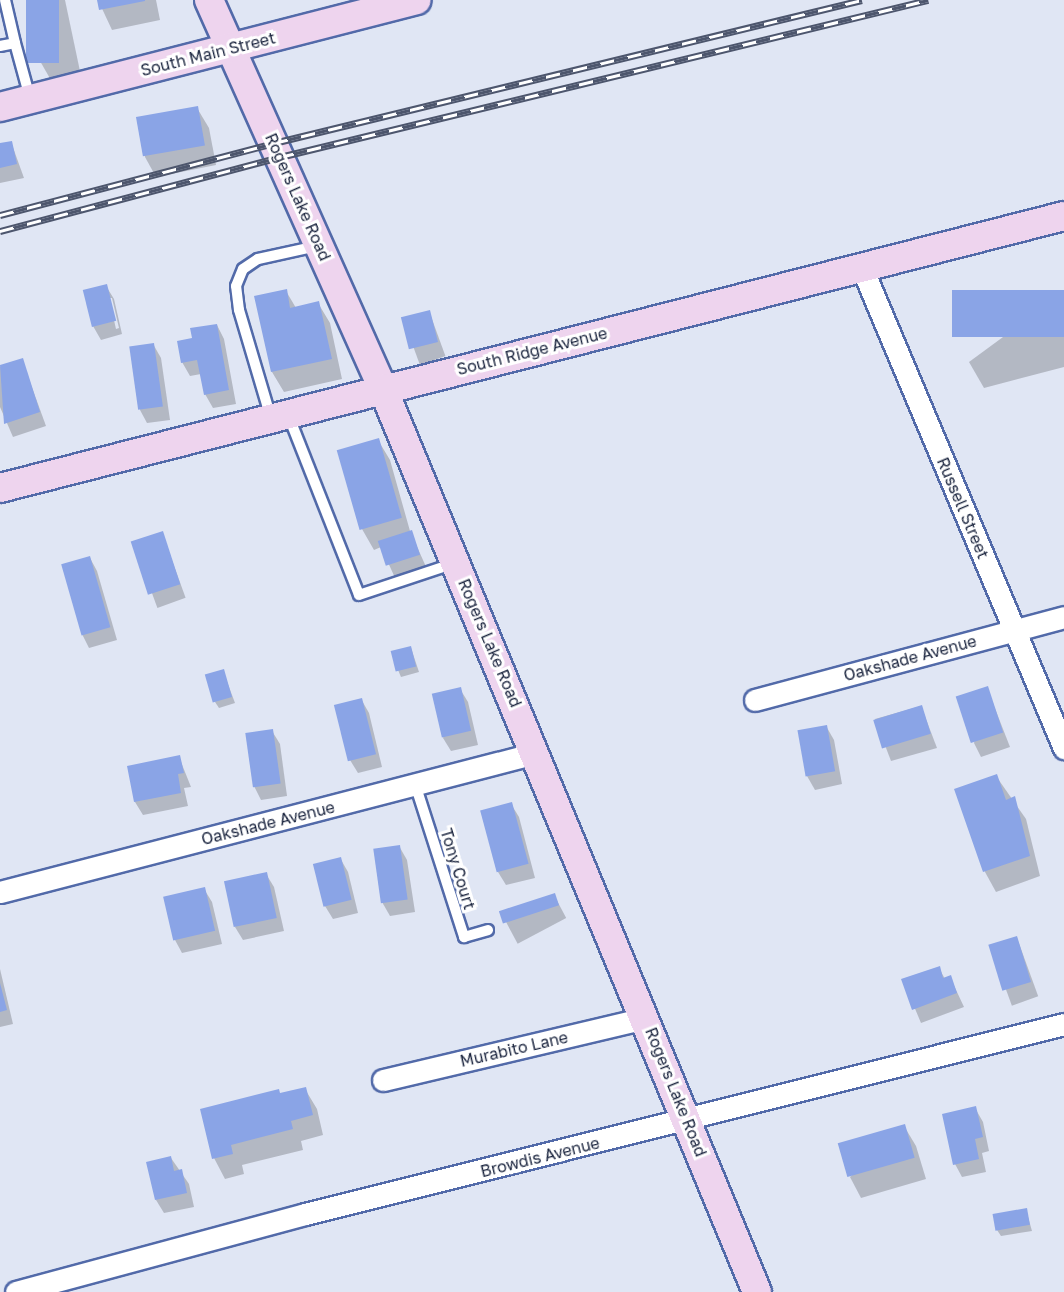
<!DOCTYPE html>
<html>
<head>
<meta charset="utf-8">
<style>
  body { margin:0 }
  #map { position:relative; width:1064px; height:1292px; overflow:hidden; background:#e0e6f4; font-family:"Golos Text",sans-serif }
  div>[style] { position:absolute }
  .shadow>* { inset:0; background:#0003; transform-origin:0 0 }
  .building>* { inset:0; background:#8aa4e6; transform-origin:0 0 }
  .roads { filter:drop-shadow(2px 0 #526aa9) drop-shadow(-2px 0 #526aa9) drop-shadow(0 2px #526aa9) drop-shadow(0 -2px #526aa9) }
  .lane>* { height:10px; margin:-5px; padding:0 5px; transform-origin:5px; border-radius:5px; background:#fff }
  .street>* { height:21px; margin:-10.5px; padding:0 10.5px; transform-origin:10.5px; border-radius:10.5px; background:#fff }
  .secondary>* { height:28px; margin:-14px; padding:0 14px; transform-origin:14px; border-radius:14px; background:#eed4ee }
  .rail>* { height:7px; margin-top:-3.5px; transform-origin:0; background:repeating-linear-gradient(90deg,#fff 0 14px,#4d566d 0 28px); box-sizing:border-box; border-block:2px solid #4d566d }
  span { translate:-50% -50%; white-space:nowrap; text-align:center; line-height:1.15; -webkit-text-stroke:6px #fff; paint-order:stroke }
  .street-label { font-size:16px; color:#19233d }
</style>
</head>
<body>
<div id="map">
  <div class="shadow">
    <div style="clip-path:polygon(27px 0,65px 0,81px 76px,52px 82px,40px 61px)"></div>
    <div style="clip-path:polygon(98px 0,156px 0,160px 20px,112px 30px)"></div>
    <div style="clip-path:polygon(197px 108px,209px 128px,216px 165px,156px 177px,145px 157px,137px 120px)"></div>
    <div style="clip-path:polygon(11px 142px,24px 178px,0 183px,0 145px)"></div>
    <div style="clip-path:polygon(evenodd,106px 286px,114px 299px,122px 334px,101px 340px,93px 326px,106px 286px,109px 298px,112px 298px,119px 328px,116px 329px,109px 298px)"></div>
    <div style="clip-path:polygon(286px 291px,296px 308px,318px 303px,330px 323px,342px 379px,284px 392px,272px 372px,256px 298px)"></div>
    <div style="clip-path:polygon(1064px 292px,1064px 367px,984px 388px,969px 362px)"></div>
    <div style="left:429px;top:311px;width:48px;height:27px;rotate:70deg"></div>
    <div style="clip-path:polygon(217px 325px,224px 339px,236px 404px,213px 408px,205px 394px,201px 374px,190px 376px,182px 362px,194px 339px)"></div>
    <div style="clip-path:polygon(153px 344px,161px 358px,170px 420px,147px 423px,140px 410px)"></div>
    <div style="clip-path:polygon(22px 360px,46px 426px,13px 437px,0 407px,0 367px)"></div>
    <div style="clip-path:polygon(378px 440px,390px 460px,410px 531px,427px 569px,396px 580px,381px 547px,374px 550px,362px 529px)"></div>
    <div style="left:162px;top:533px;width:69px;height:30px;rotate:70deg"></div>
    <div style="clip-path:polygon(90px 558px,97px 571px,117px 640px,89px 648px,82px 634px)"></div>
    <div style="clip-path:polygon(411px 648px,419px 672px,401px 677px,398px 670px)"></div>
    <div style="clip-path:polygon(223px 671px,235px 703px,219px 708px,215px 702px)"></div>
    <div style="clip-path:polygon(987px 688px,1010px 747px,981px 757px,974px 743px)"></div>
    <div style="clip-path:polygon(460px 689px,468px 702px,478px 745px,451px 751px,443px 738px)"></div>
    <div style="clip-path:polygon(361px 699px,369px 713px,382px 767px,358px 773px,350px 760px)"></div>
    <div style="clip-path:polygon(921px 706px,937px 748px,891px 761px,875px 719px)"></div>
    <div style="clip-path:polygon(826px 726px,834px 740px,842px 784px,815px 790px,807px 776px)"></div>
    <div style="clip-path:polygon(272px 731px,280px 744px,287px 796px,261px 800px,254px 786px)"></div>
    <div style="clip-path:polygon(179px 757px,191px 787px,184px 788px,188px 806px,143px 815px,135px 802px,128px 767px)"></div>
    <div style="clip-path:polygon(996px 776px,1026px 819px,1040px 876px,996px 892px,985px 872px,956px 790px)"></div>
    <div style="clip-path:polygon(511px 804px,519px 817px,535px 878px,506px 885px,498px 872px)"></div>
    <div style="clip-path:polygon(399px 846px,407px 860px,415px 912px,390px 916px,382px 902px)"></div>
    <div style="clip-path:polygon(340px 858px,348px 872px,358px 913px,333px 919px,325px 906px)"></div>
    <div style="clip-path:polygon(266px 874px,274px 887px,284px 931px,243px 940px,235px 927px)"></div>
    <div style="clip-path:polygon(204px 889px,212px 902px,222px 944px,182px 953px,175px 940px,165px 897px)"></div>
    <div style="left:554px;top:895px;width:26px;height:55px;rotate:62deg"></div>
    <div style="left:1017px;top:938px;width:62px;height:28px;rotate:70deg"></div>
    <div style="clip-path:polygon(939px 968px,945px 979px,950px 977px,964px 1007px,921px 1023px,903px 980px)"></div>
    <div style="clip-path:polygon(0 969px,13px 1024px,0 1027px)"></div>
    <div style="clip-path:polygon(305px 1089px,317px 1109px,323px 1135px,301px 1141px,303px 1150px,242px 1165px,244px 1174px,225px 1179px,214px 1158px,281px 1095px)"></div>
    <div style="clip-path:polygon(975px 1108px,983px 1122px,989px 1151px,982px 1153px,986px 1172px,962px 1177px,955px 1164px)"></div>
    <div style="clip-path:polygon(904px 1126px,916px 1146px,926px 1179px,861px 1198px,850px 1177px)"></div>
    <div style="clip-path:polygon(171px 1158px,189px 1184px,194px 1207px,164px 1213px,156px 1200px)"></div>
    <div style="clip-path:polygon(1026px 1210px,1032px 1231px,1001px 1236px,997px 1230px)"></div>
  </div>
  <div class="building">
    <div style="left:26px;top:0;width:33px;height:63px"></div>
    <div style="clip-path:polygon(97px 0,145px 0,145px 1px,99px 10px)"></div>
    <div style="left:198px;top:106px;width:40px;height:63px;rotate:80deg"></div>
    <div style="clip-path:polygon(12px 141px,17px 164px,0 168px,0 143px)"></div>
    <div style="left:107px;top:284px;width:38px;height:25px;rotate:76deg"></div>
    <div style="clip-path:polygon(287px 289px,290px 308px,319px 301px,332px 359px,271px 372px,254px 296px)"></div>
    <div style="left:1064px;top:290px;width:47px;height:112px;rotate:90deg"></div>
    <div style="left:430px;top:310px;width:33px;height:30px;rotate:76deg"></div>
    <div style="clip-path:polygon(217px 324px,229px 390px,204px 395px,197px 360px,181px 363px,177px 341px,192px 338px,190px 328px)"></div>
    <div style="left:154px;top:343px;width:64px;height:25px;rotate:82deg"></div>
    <div style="clip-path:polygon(23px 358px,40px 412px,4px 424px,0 365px)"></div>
    <div style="left:379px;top:438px;width:83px;height:44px;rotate:74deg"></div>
    <div style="left:412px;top:530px;width:26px;height:36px;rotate:72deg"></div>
    <div style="left:163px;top:531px;width:56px;height:34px;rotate:72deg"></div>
    <div style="left:90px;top:556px;width:74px;height:30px;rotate:74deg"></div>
    <div style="left:411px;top:646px;width:21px;height:21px;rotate:76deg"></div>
    <div style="left:224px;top:669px;width:29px;height:20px;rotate:74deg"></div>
    <div style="left:988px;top:686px;width:49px;height:34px;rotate:72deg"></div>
    <div style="left:461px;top:687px;width:45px;height:30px;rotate:77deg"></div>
    <div style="left:362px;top:698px;width:58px;height:29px;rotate:76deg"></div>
    <div style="left:922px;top:705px;width:30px;height:51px;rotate:73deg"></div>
    <div style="left:827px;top:725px;width:47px;height:30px;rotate:80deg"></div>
    <div style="left:273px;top:729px;width:55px;height:28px;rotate:82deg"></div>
    <div style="clip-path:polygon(180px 755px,184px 773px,178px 774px,181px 793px,134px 802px,127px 766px)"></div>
    <div style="clip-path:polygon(997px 774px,1006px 800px,1015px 796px,1030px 856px,983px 872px,954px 789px)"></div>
    <div style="left:512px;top:802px;width:64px;height:33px;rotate:75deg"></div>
    <div style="left:400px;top:845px;width:55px;height:27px;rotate:82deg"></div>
    <div style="left:341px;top:857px;width:44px;height:29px;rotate:76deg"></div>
    <div style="left:267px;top:872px;width:47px;height:44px;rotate:78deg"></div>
    <div style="left:205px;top:887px;width:45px;height:43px;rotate:77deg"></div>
    <div style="left:555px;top:893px;width:13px;height:59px;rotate:72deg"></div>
    <div style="left:1017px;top:936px;width:48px;height:30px;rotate:73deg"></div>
    <div style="clip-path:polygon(940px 966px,943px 978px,951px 975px,957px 993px,912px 1010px,901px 979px)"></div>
    <div style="clip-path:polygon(0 983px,7px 1010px,0 1012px)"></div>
    <div style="clip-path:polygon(306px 1087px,313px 1115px,291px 1121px,293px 1129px,231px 1145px,233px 1154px,212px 1159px,200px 1109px,279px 1089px,280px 1093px)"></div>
    <div style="clip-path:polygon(976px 1106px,983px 1137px,975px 1139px,979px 1159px,953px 1165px,942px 1114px)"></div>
    <div style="left:905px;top:1124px;width:35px;height:70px;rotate:74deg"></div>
    <div style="clip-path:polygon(171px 1156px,174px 1171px,182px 1169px,187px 1193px,155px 1200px,146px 1162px)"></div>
    <div style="left:1027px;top:1208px;width:17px;height:35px;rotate:80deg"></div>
  </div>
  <div class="roads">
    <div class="lane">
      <div style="left:15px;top:43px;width:57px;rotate:74.7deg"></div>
      <div style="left:0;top:46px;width:15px;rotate:-11deg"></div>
      <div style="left:15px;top:43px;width:44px;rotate:-103.1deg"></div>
      <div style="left:289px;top:417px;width:191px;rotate:68.5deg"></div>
      <div style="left:359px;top:595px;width:101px;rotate:-18.4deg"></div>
      <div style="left:271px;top:418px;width:113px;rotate:-106.5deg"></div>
      <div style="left:239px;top:310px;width:24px;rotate:-97deg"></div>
      <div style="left:236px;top:286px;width:18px;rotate:-68deg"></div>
      <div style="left:243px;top:269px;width:18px;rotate:-34deg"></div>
      <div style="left:258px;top:259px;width:60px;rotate:-12.4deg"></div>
      <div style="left:415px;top:784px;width:161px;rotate:72.2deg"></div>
      <div style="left:464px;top:937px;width:25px;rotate:-16deg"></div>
    </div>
    <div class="street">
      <div style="left:862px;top:268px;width:521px;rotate:67.18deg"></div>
      <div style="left:755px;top:700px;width:320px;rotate:-15deg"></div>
      <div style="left:0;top:892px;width:554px;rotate:-14.54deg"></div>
      <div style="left:383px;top:1080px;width:270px;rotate:-13.3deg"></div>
      <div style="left:16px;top:1292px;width:299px;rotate:-15.1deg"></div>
      <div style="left:305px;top:1214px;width:782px;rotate:-14.05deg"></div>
    </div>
    <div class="secondary">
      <div style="left:209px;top:0;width:426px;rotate:65.9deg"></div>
      <div style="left:383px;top:389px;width:977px;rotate:67.5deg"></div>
      <div style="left:0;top:107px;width:430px;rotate:-14.4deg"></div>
      <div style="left:0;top:488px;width:1098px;rotate:-14.34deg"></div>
    </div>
  </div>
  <div class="rail">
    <div style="left:0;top:215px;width:283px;rotate:-14.7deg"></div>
    <div style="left:274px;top:143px;width:605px;rotate:-13.67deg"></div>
    <div style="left:0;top:231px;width:290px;rotate:-14.8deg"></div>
    <div style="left:280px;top:157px;width:667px;rotate:-13.62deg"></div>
  </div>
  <div class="street-label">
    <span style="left:208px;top:54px;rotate:-14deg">South Main Street</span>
    <span style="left:298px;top:197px;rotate:66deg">Rogers Lake Road</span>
    <span style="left:532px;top:351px;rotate:-14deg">South Ridge Avenue</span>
    <span style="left:963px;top:508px;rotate:67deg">Russell Street</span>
    <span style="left:490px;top:643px;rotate:67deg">Rogers Lake Road</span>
    <span style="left:910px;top:658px;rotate:-15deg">Oakshade Avenue</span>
    <span style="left:268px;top:823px;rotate:-14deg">Oakshade Avenue</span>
    <span style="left:458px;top:869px;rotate:73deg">Tony Court</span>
    <span style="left:514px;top:1049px;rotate:-13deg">Murabito Lane</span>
    <span style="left:676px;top:1092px;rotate:68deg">Rogers Lake Road</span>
    <span style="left:540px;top:1157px;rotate:-14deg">Browdis Avenue</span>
  </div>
</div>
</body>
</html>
